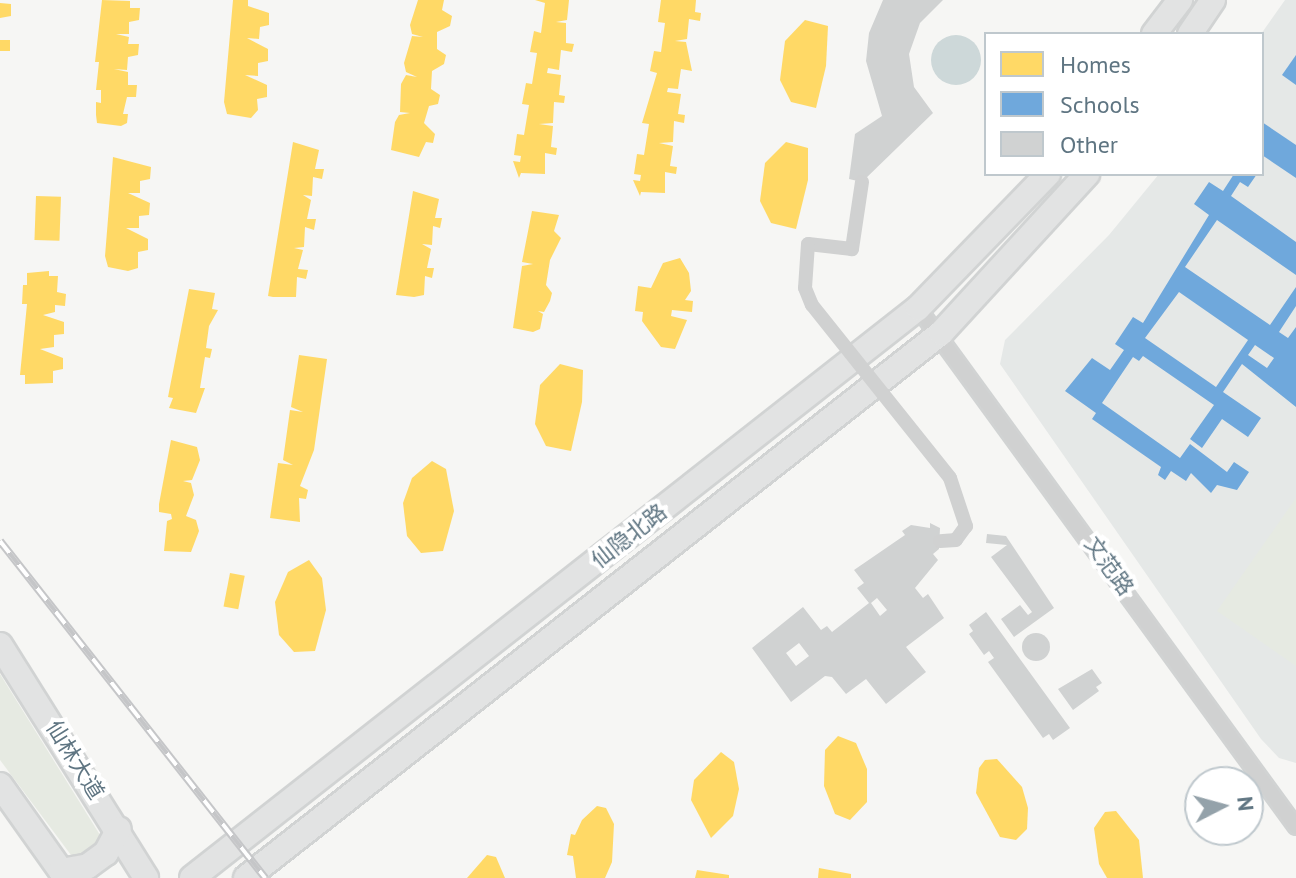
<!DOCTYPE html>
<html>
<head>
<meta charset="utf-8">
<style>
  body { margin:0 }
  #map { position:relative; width:1296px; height:878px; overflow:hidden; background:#f6f6f4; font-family:"PT Sans","Noto Sans SC",sans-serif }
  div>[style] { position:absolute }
  .built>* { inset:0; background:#e5e8e7 }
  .green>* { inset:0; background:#e6eae2 }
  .water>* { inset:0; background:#cdd8d9 }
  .round { border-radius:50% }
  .homes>* { inset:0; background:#ffd966; transform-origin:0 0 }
  .schools>* { inset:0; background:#6fa8dc }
  .building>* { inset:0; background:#d0d2d2 }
  .roads { filter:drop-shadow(2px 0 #d1d3d3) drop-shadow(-2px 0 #d1d3d3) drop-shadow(0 2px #d1d3d3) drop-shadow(0 -2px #d1d3d3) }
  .minor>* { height:14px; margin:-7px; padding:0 7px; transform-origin:7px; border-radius:7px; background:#d0d1d1 }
  .primary>* { height:24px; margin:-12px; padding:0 12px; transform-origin:12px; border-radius:12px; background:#e2e3e3 }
  .rail>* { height:8px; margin-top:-4px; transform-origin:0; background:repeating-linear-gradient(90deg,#fff 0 15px,#c5c6c8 0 30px); box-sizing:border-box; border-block:2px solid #c5c6c8 }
  .minor-bridge>* { height:14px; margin:-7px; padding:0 7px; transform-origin:7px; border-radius:7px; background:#d0d1d1 }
  span { translate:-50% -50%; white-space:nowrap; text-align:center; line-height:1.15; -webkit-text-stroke:8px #fff; paint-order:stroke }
  .street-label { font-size:22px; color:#5f7582 }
  .legend { position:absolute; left:984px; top:32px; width:280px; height:144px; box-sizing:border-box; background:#fff; border:2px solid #bfc8cd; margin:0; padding:10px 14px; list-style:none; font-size:24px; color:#5f7582 }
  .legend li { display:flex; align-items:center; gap:16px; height:40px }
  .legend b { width:40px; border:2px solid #bfc8cd }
  .north { position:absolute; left:1184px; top:766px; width:80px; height:80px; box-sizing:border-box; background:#fff; border:2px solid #bfc8cd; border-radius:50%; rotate:84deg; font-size:22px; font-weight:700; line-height:32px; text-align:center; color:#5f7582 }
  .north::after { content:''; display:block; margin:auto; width:28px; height:36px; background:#94a2aa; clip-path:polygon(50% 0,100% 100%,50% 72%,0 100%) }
</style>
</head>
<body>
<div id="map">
  <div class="built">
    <div style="clip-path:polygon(1285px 0,1296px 0,1296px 763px,1279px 758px,1261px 739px,1000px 364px,1005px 340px,1109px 235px,1159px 174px,1262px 174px,1261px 34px)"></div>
  </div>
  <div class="green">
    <div style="clip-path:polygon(1296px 498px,1296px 666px,1217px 611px)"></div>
    <div style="clip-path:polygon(0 674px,100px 835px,101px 845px,79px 858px,71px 855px,0 760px)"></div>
  </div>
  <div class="water">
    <div class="round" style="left:931px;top:35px;width:50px;height:50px"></div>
  </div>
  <div class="homes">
    <div style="clip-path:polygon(102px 0,130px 1px,130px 8px,140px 8px,139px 20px,129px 22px,129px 34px,116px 34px,129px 37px,128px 44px,139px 44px,138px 55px,128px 57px,127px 70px,114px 69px,128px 72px,128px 85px,137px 85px,136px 97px,127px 97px,123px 114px,128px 114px,127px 123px,121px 126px,97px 123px,96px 115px,96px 102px,101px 103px,101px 90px,96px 90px,99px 62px,95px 62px)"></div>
    <div style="clip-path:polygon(233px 0,248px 0,248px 6px,269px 13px,269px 25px,260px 27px,259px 39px,247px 38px,268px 49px,268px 61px,258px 63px,258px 76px,245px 75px,267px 85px,267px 97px,257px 99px,258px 110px,251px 118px,227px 114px,224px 102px)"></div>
    <div style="clip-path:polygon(418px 0,444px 0,442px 10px,452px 16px,450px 26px,437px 32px,437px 49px,446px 55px,444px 64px,432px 71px,431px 89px,440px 95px,438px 104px,429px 106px,424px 123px,435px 134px,433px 143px,426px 142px,419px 157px,391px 150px,395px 122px,399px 115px,410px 113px,400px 112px,401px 84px,406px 75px,417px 77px,406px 72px,404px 63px,412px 36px,423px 37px,412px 34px,410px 25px)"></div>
    <div style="clip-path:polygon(535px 0,569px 0,567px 20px,556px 22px,566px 23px,566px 43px,574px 44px,572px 52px,561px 50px,559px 70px,548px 68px,547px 73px,561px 75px,559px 95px,565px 96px,564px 103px,554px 102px,553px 123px,539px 124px,553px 126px,551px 147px,557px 148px,556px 155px,545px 153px,545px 174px,521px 173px,519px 178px,513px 161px,520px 162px,521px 156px,514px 155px,517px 134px,524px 135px,529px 105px,522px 104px,526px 83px,532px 84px,537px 53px,530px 52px,534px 31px,541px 33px,545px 3px)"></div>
    <div style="clip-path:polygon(661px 0,696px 0,695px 12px,701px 13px,700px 21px,689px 19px,687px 39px,675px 41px,686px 42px,692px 71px,681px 69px,678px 89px,668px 88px,667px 92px,681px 94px,678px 114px,685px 115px,684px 123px,674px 121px,673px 142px,659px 143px,673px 146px,670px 166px,677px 167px,676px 174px,665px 172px,665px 193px,641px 192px,640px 196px,633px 180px,640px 181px,641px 175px,634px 174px,637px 154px,644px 155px,649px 124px,642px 123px,657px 73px,650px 71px,654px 51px,661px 52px,665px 23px,658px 22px)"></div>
    <div style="clip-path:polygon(0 3px,11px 4px,11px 16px,0 18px)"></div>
    <div style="clip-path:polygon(805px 20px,828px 26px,826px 66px,816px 108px,791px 102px,780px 80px,785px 41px)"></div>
    <div style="left:0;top:40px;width:10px;height:11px"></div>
    <div style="clip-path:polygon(293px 142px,319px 150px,315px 169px,324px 169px,322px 179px,313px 177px,312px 196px,303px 195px,311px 200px,307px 219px,316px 219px,314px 230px,305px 227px,304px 247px,294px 248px,303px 250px,298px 269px,308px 270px,306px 279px,297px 277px,296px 297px,273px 297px,268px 296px)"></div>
    <div style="clip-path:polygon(786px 142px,808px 148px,808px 180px,796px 229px,771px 223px,760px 201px,765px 163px)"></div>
    <div style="clip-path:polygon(113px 157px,151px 167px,150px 179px,140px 181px,140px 193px,128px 193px,150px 203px,149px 215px,139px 216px,139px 228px,126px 228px,148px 239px,148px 250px,138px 252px,138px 268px,128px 271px,108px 267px,105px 256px)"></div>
    <div style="clip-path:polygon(413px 191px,439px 199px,435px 218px,442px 218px,440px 228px,433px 226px,432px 245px,422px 244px,431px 249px,427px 268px,434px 268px,432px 278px,425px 276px,424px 295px,414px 297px,396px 295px)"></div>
    <div style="left:36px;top:196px;width:25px;height:44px;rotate:2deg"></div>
    <div style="clip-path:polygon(532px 211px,559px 215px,554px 231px,561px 238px,550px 260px,546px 285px,552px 293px,550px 301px,544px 312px,538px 311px,543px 314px,540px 329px,533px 332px,513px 328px,522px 266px,533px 264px,522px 262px)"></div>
    <div style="clip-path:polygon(680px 258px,689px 273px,691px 291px,685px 300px,693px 301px,692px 312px,672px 310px,671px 316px,687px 320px,675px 349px,661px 347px,642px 321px,643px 312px,635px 311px,638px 286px,651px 288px,663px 263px)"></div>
    <div style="clip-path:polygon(49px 271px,49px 276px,58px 276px,57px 292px,66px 294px,65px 306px,55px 305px,55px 312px,43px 315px,64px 322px,64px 334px,54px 335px,54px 347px,40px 349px,63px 358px,63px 369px,53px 371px,53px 383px,25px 384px,25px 375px,20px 375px,27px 304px,22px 304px,23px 285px,27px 285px,27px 273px)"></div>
    <div style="clip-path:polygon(189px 289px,215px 293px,212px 309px,218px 310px,209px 326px,206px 348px,212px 349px,210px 358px,205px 357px,200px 388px,205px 388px,196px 413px,169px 408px,173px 398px,168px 397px)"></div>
    <div style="clip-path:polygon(299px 355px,327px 359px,314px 450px,300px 486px,308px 490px,306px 499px,299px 498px,300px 522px,270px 518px,278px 463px,293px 465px,283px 460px,290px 410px,303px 412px,291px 407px)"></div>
    <div style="clip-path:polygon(560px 364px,583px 370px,582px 402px,571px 451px,546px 446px,535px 424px,540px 385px)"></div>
    <div style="clip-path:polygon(171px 440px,197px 447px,200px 460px,192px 480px,183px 481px,191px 483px,194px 495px,186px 516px,196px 520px,199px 531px,191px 552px,164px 551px,167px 521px,172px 519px,171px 514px,159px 512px,159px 504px)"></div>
    <div style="clip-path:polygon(432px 461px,446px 469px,454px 511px,443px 551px,421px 553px,407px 536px,403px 503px,412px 478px)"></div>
    <div style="clip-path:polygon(309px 560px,322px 578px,326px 610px,315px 651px,294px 652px,279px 635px,275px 602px,288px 572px)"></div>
    <div style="left:230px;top:573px;width:15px;height:34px;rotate:11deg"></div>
    <div style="clip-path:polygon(838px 736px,856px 743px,867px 769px,867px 802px,850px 820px,835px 814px,824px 786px,825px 750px)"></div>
    <div style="clip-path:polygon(721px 752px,734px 762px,739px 789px,733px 816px,711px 838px,691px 800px,694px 780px)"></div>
    <div style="clip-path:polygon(997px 759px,1022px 787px,1028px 808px,1027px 829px,1016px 840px,1000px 837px,976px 793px,979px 768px,985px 760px)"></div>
    <div style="clip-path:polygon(597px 806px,606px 808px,614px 824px,612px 862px,605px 878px,576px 878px,573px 856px,567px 855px,571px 834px,575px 835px,582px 820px)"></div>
    <div style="clip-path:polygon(1116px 811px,1139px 840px,1143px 878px,1107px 878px,1099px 864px,1094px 828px,1105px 812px)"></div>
    <div style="clip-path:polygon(487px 855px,496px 857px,505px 878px,467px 878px)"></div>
    <div style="clip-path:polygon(819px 868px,851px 874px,851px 878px,818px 878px)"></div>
    <div style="clip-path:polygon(697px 870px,729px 875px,729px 878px,695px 878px)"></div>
  </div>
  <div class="schools">
    <div style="clip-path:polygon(1296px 55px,1296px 85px,1282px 75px)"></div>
    <div style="clip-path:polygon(1262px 122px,1296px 145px,1296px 178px,1262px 155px)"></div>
    <div style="clip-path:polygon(evenodd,1234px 174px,1257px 174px,1248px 187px,1240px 182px,1231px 196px,1296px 242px,1296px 275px,1217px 220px,1185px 267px,1270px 325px,1296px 287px,1296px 306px,1279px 332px,1288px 338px,1296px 327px,1296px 407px,1242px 364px,1223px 392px,1261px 418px,1248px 437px,1222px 419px,1202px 448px,1190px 439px,1214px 405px,1143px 356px,1139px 361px,1133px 357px,1102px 403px,1180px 458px,1190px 444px,1227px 472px,1234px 462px,1249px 472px,1237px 490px,1217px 485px,1211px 493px,1191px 473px,1186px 481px,1171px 471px,1165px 480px,1158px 475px,1161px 467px,1092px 419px,1096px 413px,1065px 391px,1092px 358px,1110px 370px,1124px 350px,1115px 344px,1133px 317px,1143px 323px,1209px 215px,1194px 204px,1209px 182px,1223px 191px,1234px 174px,1179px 292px,1248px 340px,1216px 387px,1145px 338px,1179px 292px,1234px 174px,1255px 345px,1274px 358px,1267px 368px,1248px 355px,1255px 345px)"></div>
  </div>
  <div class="building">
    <div style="clip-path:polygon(883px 0,943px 0,920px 23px,909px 54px,914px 87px,933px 113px,862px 182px,849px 179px,855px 134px,882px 116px,866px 61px,869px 33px)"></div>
    <div style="clip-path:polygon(evenodd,930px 523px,940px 528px,939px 549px,933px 554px,938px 560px,915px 588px,923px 598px,928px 594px,944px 618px,906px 647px,926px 672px,886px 704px,866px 679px,846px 694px,832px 677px,825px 676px,791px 702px,752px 648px,803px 607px,821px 630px,827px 626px,832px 632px,869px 603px,857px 588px,864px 583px,854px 570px,905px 535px,902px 531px,911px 525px,930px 528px,930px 523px,877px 598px,887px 610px,880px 616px,871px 603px,877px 598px,930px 523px,799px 643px,809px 656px,796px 666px,786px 653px,799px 643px)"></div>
    <div style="clip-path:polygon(987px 534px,1006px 536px,1054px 608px,1014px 637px,1001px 619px,1020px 605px,1028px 615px,1032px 612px,991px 557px,1007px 545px,986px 543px)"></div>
    <div style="clip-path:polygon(986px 612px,1070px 728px,1053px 740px,1049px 734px,1043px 738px,988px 662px,994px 658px,989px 651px,984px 655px,969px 634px,973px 631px,969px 625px)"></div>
    <div class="round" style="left:1022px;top:633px;width:28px;height:28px"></div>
    <div style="clip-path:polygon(1092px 669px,1102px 683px,1096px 687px,1099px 691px,1073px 710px,1058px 689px)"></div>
  </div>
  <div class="roads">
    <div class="minor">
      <div style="left:918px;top:308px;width:642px;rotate:53.93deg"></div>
    </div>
    <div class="primary">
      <div style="left:1154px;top:34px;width:43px;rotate:-52.6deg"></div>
      <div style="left:1190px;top:34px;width:41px;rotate:-55.9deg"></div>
      <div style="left:0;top:645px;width:275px;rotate:57.9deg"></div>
      <div style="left:0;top:785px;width:114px;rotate:54.6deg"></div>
      <div style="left:61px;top:871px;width:27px;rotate:-10deg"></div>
      <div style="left:88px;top:866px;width:22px;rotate:-36deg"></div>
      <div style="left:106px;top:853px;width:27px;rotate:-62deg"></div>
      <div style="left:192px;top:878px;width:923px;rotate:-38.14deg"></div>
      <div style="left:918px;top:308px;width:187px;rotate:-45.9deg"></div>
      <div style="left:246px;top:878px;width:883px;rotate:-38.1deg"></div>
      <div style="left:941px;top:333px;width:216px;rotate:-47.4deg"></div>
    </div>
  </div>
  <div class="rail">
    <div style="left:0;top:541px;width:429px;rotate:51.8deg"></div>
  </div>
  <div class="minor-bridge">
    <div style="left:862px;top:182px;width:68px;rotate:98.5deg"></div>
    <div style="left:852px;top:249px;width:44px;rotate:-173.5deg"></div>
    <div style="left:808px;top:244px;width:44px;rotate:93.9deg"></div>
    <div style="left:805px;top:288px;width:18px;rotate:68deg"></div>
    <div style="left:812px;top:305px;width:221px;rotate:51.4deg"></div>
    <div style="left:950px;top:478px;width:51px;rotate:71.6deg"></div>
    <div style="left:966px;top:526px;width:17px;rotate:126deg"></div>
    <div style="left:956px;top:540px;width:16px;rotate:176deg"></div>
  </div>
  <div class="street-label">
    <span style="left:629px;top:536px;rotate:-38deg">仙隐北路</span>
    <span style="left:1109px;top:566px;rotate:54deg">文范路</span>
    <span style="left:75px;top:760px;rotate:58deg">仙林大道</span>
  </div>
  <ul class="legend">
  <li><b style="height:22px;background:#ffd966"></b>Homes</li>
  <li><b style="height:22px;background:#6fa8dc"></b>Schools</li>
  <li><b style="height:22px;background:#d0d2d2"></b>Other</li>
  </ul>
  <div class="north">N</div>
</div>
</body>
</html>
